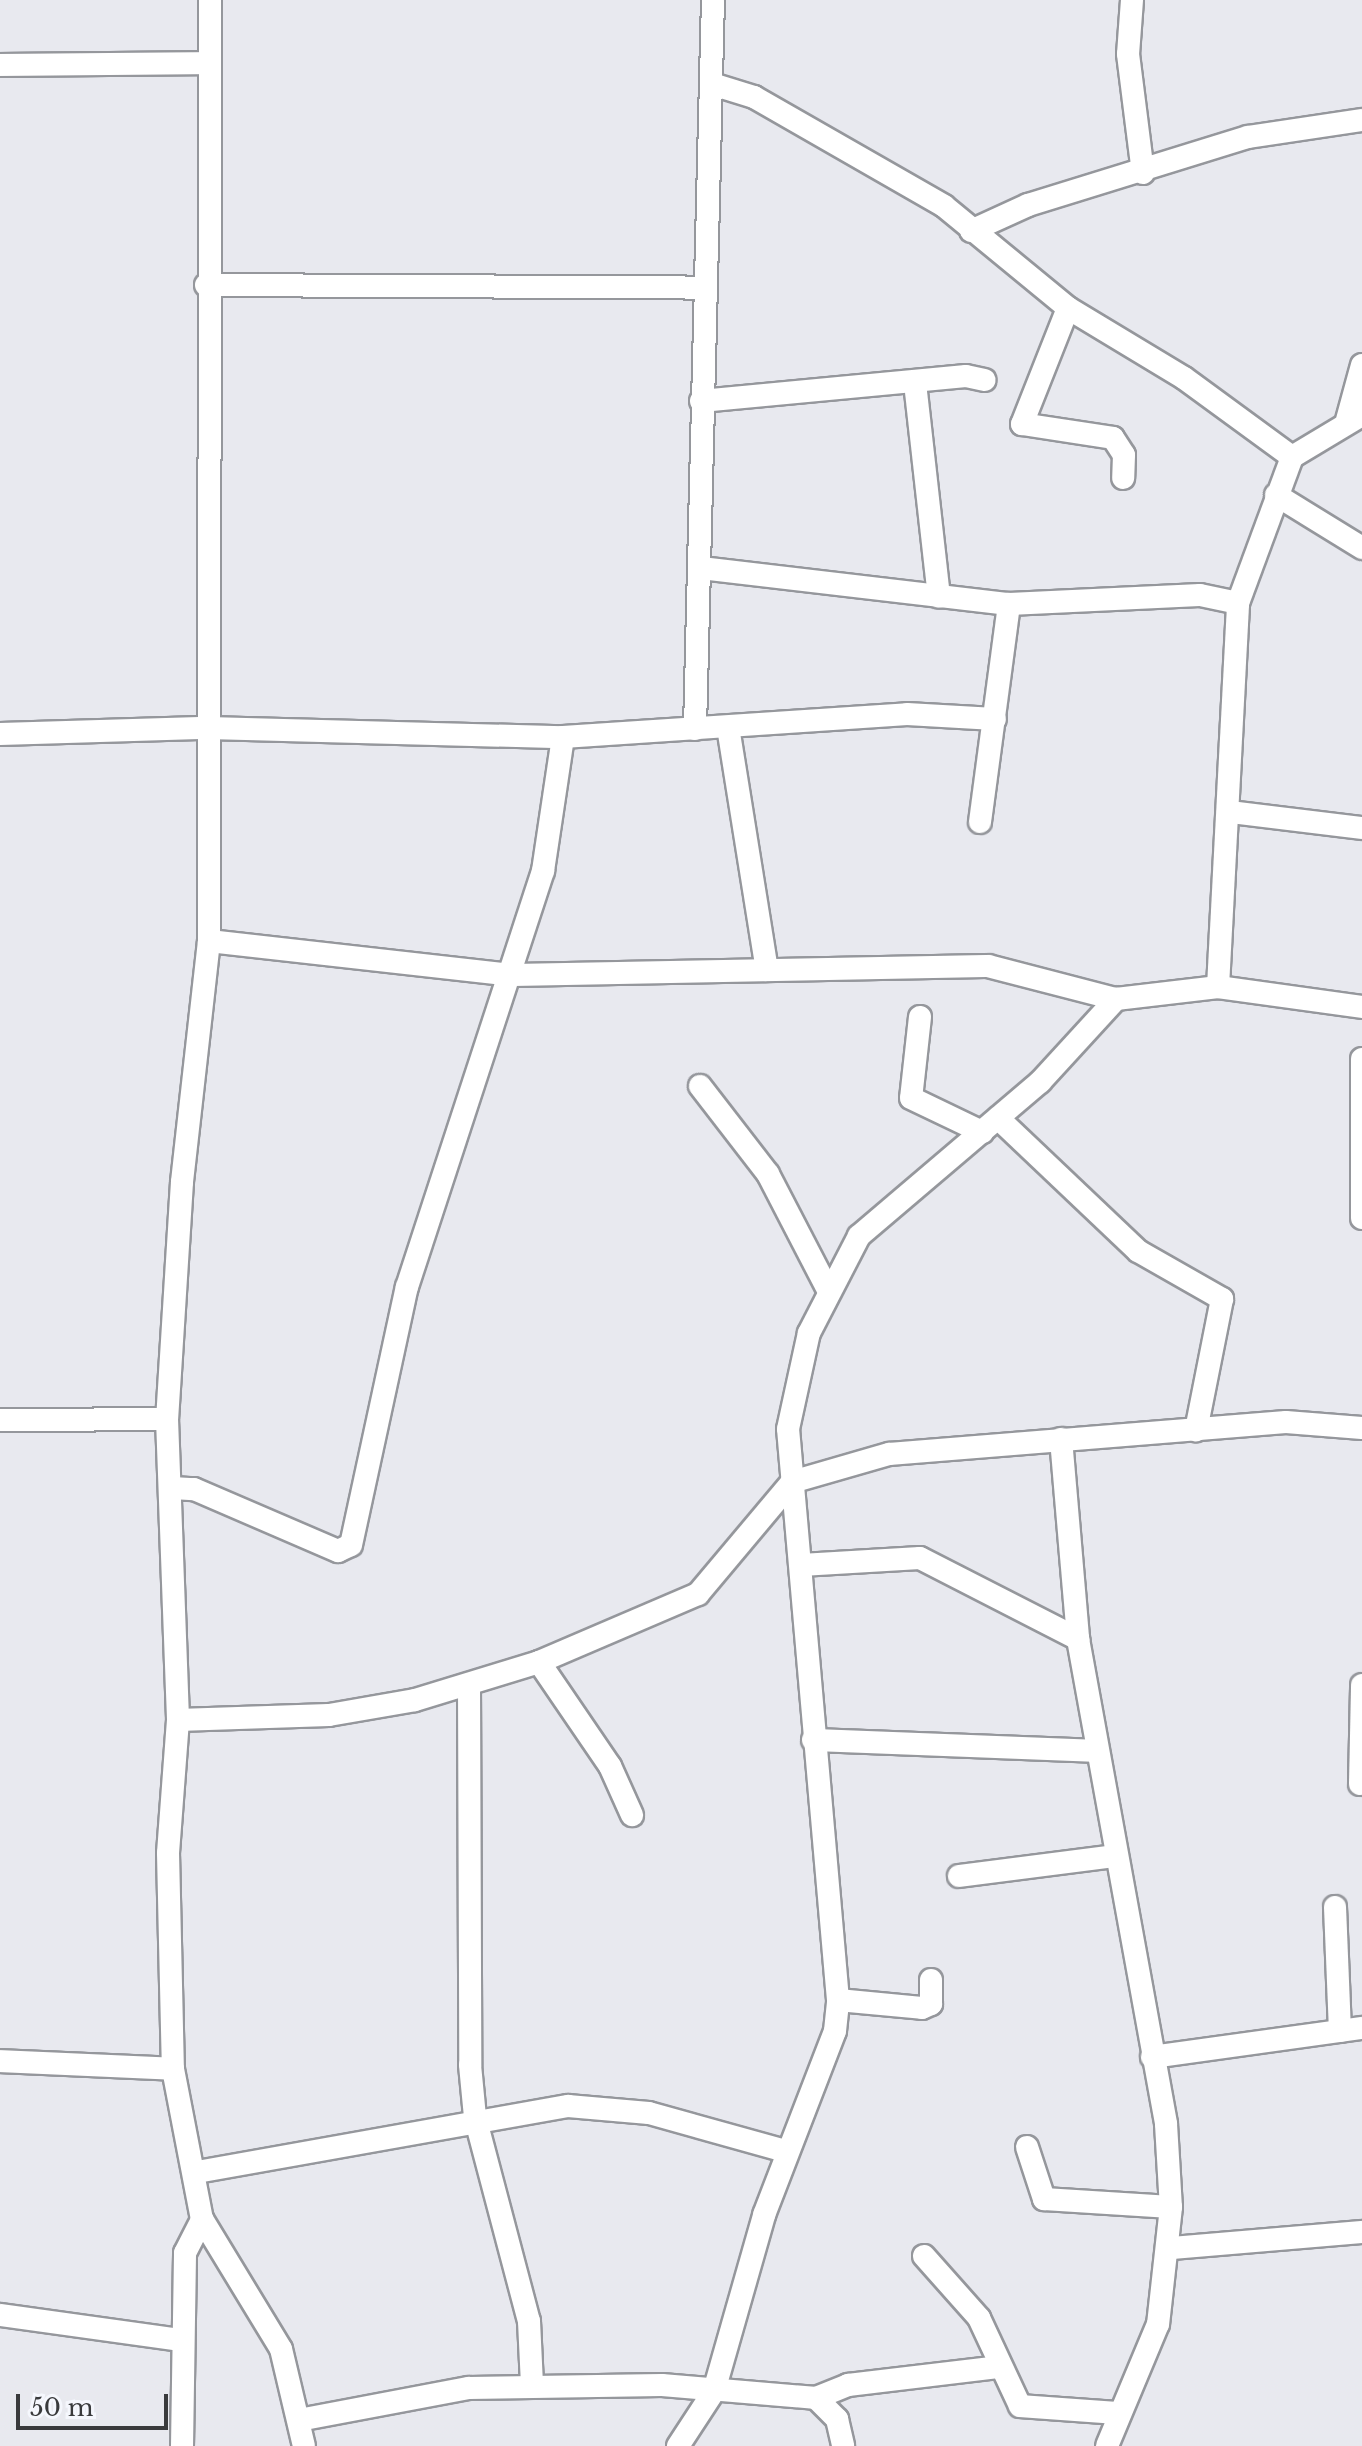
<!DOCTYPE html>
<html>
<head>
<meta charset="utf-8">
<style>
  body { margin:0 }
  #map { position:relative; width:1362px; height:2446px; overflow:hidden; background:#e8e9ef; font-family:"Libre Baskerville",serif }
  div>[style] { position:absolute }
  .roads { filter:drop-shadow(2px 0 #95979c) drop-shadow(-2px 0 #95979c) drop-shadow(0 2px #95979c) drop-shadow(0 -2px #95979c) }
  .street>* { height:22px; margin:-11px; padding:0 11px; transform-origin:11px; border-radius:11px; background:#fff }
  span { translate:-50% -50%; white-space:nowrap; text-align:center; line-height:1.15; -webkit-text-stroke:8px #f5f7fd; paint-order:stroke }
  .scale { position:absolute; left:16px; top:2394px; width:152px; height:36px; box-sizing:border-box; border:4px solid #393a3c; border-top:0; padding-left:10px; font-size:24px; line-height:28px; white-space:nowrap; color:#393a3c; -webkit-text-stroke:6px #f5f7fd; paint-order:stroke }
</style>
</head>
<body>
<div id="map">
  <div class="roads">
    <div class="street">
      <div style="left:210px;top:0;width:941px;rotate:90.06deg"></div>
      <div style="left:209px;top:941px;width:243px;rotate:96.4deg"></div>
      <div style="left:182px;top:1182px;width:237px;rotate:93.6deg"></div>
      <div style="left:167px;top:1419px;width:301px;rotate:87.9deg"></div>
      <div style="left:178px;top:1720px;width:133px;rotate:94.3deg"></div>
      <div style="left:168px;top:1853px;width:216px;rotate:88.7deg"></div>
      <div style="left:173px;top:2069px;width:153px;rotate:79.1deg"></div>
      <div style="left:202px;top:2219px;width:152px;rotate:58.7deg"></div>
      <div style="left:281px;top:2349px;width:100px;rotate:76.7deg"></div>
      <div style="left:1132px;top:0;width:54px;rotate:94.2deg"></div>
      <div style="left:1128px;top:54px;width:120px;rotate:82.8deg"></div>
      <div style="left:0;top:65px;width:209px;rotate:-0.5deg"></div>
      <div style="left:712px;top:84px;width:44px;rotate:17.2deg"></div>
      <div style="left:754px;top:97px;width:219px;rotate:29.8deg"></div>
      <div style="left:944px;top:206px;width:161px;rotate:39.4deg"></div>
      <div style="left:1068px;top:308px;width:135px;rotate:31.1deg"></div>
      <div style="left:1184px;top:378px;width:134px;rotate:36.2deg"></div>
      <div style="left:971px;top:231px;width:63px;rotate:-24.5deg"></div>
      <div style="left:1028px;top:205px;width:230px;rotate:-17.2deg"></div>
      <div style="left:1248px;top:137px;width:115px;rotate:-8.5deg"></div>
      <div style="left:206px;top:285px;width:496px;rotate:0.3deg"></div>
      <div style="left:1068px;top:308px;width:125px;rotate:111.6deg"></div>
      <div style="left:1022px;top:424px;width:92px;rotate:8.7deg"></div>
      <div style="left:1113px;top:438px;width:20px;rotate:57deg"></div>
      <div style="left:1124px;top:455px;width:23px;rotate:92deg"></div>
      <div style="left:915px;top:383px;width:215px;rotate:83.6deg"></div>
      <div style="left:701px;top:401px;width:266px;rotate:-5.4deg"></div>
      <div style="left:966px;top:376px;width:19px;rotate:12deg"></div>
      <div style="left:1347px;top:420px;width:57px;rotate:-74.7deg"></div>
      <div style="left:1276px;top:495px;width:101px;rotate:31.6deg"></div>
      <div style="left:701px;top:568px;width:310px;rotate:6.7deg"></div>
      <div style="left:1009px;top:604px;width:191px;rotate:-2.7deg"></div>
      <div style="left:1200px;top:595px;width:39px;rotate:12deg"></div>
      <div style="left:728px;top:727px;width:246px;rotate:80.9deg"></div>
      <div style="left:695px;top:729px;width:729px;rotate:-88.59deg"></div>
      <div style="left:0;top:734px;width:208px;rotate:-1.7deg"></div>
      <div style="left:208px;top:728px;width:355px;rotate:1.5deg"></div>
      <div style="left:563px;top:737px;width:345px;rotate:-3.8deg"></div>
      <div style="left:907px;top:714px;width:88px;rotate:3.3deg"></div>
      <div style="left:1230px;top:812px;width:133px;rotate:6.9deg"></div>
      <div style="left:980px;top:822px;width:220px;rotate:-82.4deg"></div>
      <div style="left:209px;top:941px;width:304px;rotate:6.4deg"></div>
      <div style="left:511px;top:975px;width:477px;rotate:-1.1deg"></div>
      <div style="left:988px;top:966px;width:132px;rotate:14.5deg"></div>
      <div style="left:1116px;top:999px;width:103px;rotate:-6.7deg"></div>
      <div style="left:1218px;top:987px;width:145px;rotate:7.9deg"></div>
      <div style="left:1218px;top:987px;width:385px;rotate:-87deg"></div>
      <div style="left:1238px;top:603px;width:156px;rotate:-69.7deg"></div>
      <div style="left:1292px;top:457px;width:82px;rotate:-31deg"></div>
      <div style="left:920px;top:1017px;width:81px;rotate:96.3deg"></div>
      <div style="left:911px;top:1098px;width:79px;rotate:25.6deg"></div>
      <div style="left:1362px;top:1059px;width:159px;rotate:90deg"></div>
      <div style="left:700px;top:1086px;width:111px;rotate:52.3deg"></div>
      <div style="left:768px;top:1174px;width:128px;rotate:62.6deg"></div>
      <div style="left:998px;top:1118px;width:193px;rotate:43.5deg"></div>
      <div style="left:1138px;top:1251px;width:97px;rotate:29.7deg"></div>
      <div style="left:1222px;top:1299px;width:134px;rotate:101.2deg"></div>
      <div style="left:0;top:1420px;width:167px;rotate:-0.3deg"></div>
      <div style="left:1061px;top:1439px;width:201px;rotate:85.1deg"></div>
      <div style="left:1078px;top:1639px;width:493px;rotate:79.7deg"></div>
      <div style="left:1166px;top:2124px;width:83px;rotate:86.6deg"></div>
      <div style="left:1171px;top:2207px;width:118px;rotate:96.3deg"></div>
      <div style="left:1158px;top:2324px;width:132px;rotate:112.7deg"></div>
      <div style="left:172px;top:1488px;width:22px;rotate:3deg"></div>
      <div style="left:194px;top:1489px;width:157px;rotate:23.3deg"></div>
      <div style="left:338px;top:1551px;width:14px;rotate:-25deg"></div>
      <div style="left:351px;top:1545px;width:264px;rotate:-77.8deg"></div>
      <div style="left:407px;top:1287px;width:438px;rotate:-71.9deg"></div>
      <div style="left:543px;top:871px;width:135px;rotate:-81.5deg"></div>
      <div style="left:801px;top:1565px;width:119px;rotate:-3.4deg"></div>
      <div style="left:920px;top:1558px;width:178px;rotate:27.1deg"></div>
      <div style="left:539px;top:1662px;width:126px;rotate:55.7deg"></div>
      <div style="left:610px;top:1766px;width:54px;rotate:65.8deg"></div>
      <div style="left:469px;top:1685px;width:380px;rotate:89.8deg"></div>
      <div style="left:470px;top:2065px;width:52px;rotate:84.5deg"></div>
      <div style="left:475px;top:2117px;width:211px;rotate:75.2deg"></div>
      <div style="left:529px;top:2321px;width:63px;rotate:87.3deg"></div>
      <div style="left:178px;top:1720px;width:151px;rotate:-1.9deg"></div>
      <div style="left:329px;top:1715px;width:87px;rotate:-9.9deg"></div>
      <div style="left:415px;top:1700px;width:130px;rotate:-17deg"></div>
      <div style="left:539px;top:1662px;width:173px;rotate:-23.2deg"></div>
      <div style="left:698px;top:1594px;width:146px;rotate:-50deg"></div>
      <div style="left:792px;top:1482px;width:101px;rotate:-16.1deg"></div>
      <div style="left:889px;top:1454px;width:398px;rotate:-4.6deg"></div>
      <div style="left:1286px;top:1422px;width:76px;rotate:4.5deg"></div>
      <div style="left:813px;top:1740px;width:282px;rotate:2.2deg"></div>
      <div style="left:1360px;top:1784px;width:99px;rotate:-88.8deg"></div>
      <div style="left:959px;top:1876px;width:157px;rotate:-7.3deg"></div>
      <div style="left:1335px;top:1907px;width:124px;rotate:87.7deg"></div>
      <div style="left:838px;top:2000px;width:84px;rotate:5.4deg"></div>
      <div style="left:922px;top:2008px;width:10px;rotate:-24deg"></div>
      <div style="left:931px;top:2004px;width:24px;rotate:-90deg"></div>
      <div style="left:1152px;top:2057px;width:212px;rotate:-7.9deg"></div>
      <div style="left:0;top:2061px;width:173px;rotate:2.6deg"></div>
      <div style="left:1027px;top:2147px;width:55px;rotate:71.9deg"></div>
      <div style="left:1044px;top:2199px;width:127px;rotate:3.6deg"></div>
      <div style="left:197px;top:2172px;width:377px;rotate:-10.1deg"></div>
      <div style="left:568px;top:2106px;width:81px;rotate:4.9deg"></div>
      <div style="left:649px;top:2113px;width:141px;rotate:15.6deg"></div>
      <div style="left:1171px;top:2248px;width:192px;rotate:-4.8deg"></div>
      <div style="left:924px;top:2256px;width:83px;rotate:48.4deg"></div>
      <div style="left:979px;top:2318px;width:97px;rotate:65deg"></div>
      <div style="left:1020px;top:2406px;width:97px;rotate:4.1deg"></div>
      <div style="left:0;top:2315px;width:183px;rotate:7.9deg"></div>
      <div style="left:816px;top:2398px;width:35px;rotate:-22deg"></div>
      <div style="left:848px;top:2385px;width:153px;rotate:-6.8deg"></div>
      <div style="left:299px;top:2420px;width:173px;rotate:-10.7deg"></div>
      <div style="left:469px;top:2388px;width:193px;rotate:-0.9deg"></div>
      <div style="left:662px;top:2385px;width:155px;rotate:4.8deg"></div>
      <div style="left:816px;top:2398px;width:30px;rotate:45deg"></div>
      <div style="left:837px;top:2419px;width:28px;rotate:77deg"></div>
      <div style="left:182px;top:2446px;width:193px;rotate:-89.1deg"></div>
      <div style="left:185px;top:2253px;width:38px;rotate:-63deg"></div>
      <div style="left:678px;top:2446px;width:66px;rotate:-56.8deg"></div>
      <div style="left:714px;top:2391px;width:183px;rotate:-74.1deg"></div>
      <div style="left:764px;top:2215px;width:197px;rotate:-68.9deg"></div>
      <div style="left:835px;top:2031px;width:31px;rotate:-84deg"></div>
      <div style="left:838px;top:2000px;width:573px;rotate:-95deg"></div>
      <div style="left:788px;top:1429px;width:98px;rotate:-77.7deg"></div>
      <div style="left:809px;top:1333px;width:109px;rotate:-62.7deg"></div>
      <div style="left:859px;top:1236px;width:238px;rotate:-40.4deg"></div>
      <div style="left:1040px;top:1082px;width:113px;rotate:-47.5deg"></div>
    </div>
  </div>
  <div class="scale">50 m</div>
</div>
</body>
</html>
